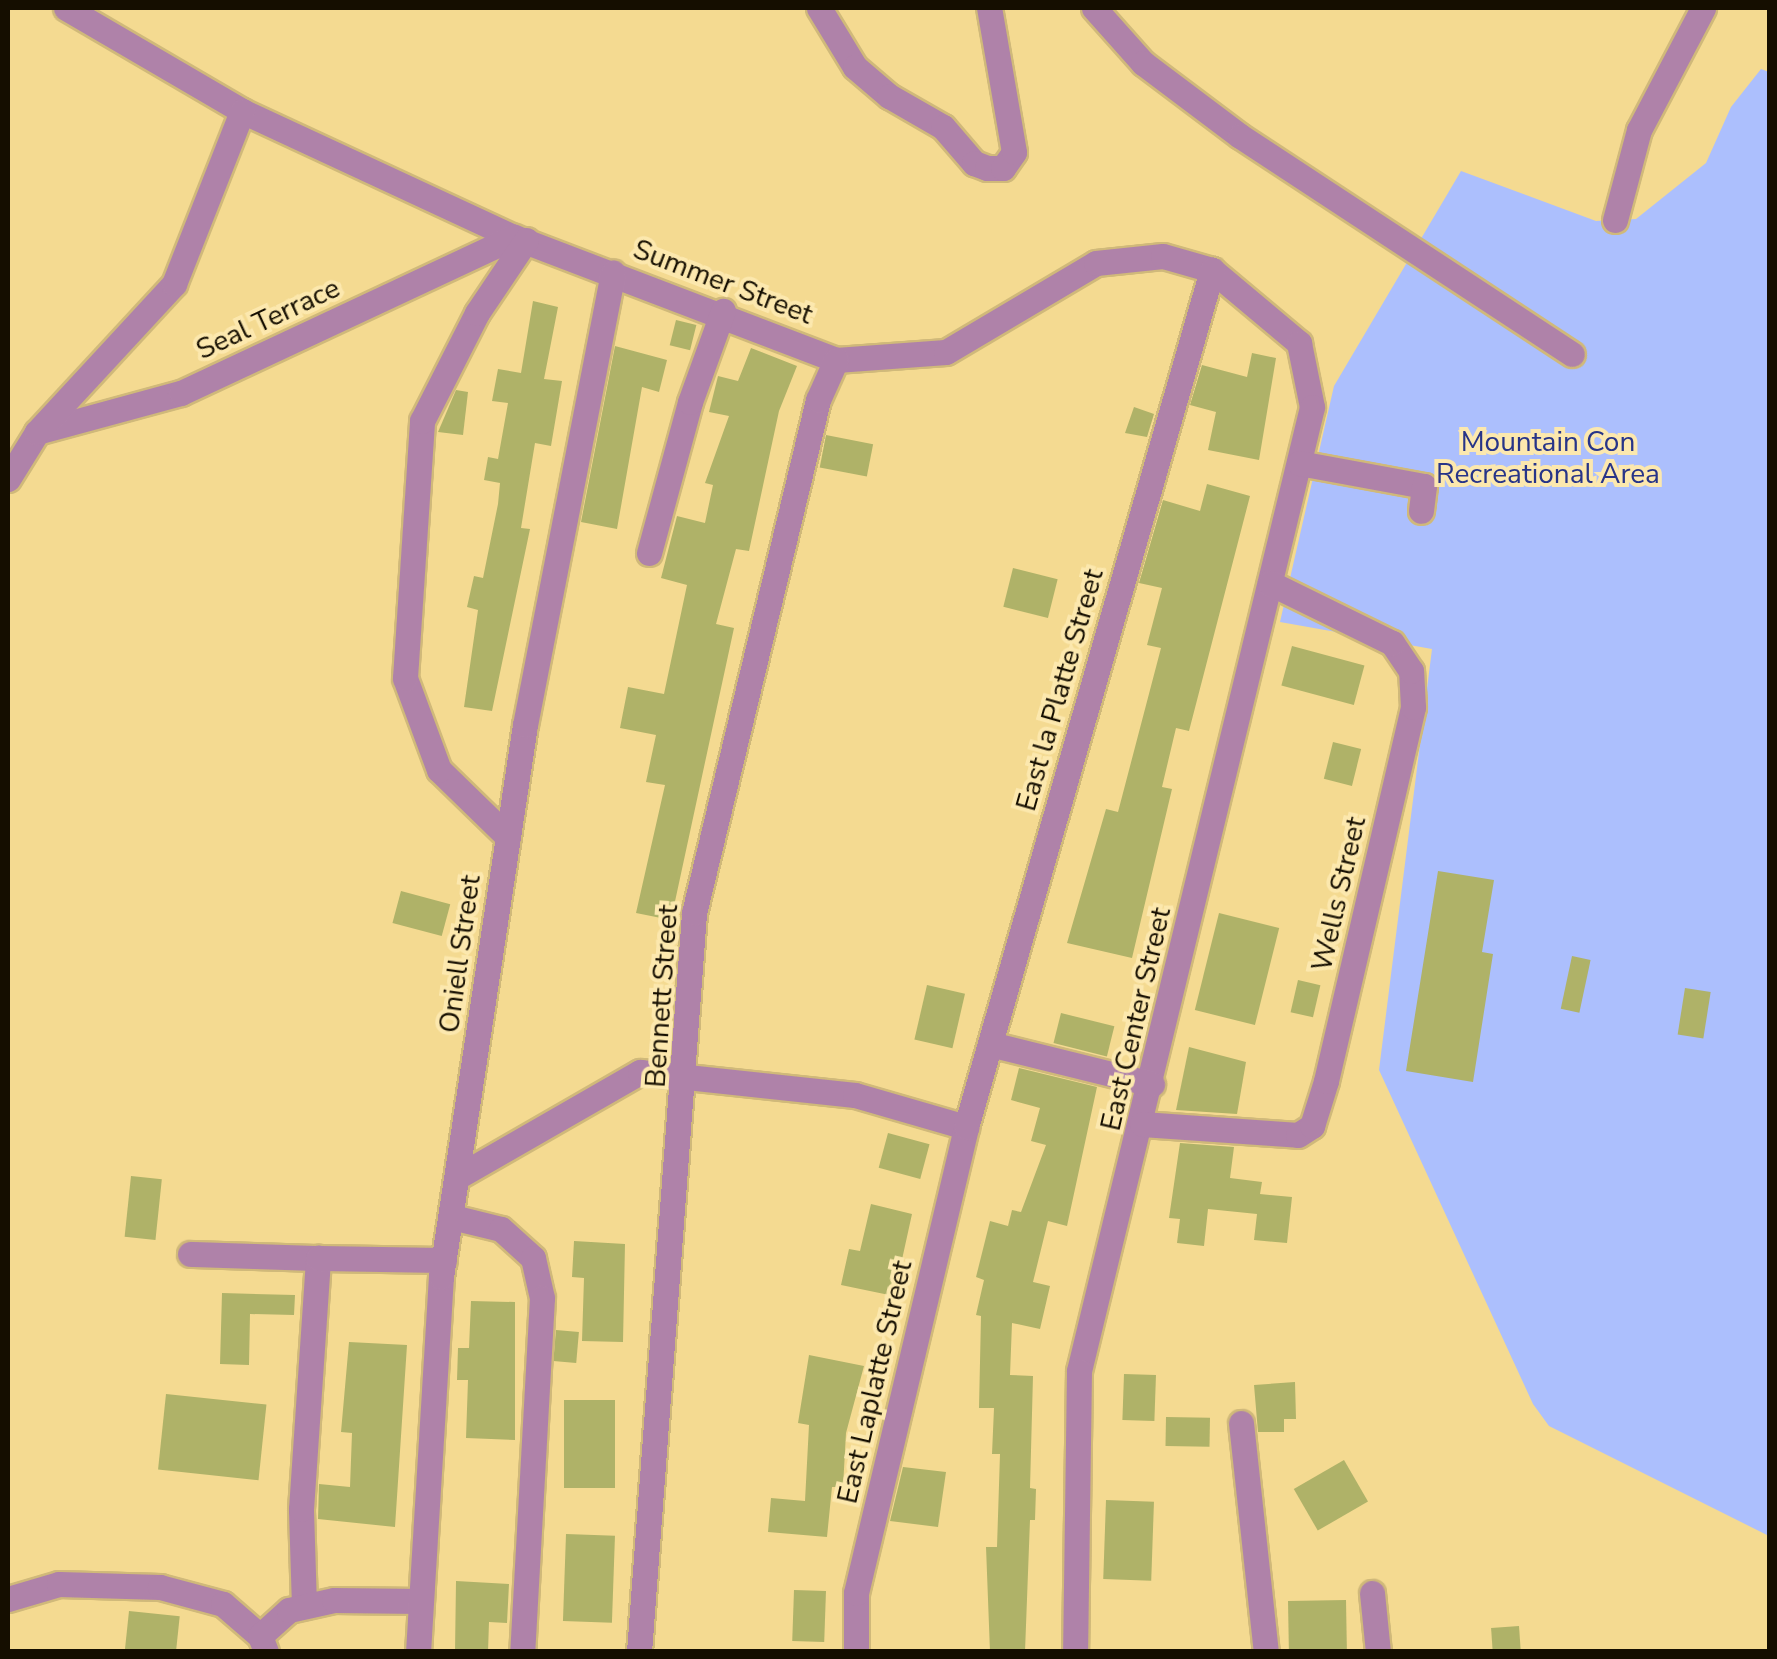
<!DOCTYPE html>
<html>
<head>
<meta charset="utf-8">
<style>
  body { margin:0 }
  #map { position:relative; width:1777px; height:1659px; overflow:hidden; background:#f4da91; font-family:"Nunito Sans",sans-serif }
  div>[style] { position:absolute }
  .green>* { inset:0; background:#acbffd }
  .building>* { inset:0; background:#afb268; transform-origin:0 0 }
  .roads { filter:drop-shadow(2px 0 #d0b97a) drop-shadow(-2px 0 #d0b97a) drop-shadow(0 2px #d0b97a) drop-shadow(0 -2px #d0b97a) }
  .minor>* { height:25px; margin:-12.5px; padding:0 12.5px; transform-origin:12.5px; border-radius:12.5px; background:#af82a9 }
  span { translate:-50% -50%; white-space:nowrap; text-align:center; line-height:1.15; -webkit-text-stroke:8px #fce8ae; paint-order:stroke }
  .street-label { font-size:28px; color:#150e00 }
  .park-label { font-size:28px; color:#273488 }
  .frame { position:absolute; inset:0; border:10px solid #150e00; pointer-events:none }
</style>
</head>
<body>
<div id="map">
  <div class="green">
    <div style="clip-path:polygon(1761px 69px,1769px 72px,1769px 1536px,1549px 1426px,1533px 1404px,1379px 1070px,1432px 649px,1280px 622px,1334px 386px,1461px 171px,1596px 221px,1636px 219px,1706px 163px,1731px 107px)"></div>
  </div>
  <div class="building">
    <div style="clip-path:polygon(533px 301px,558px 307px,544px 379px,562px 381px,551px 446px,535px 443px,521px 528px,530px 529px,492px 711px,464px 707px,478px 610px,467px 607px,474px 576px,483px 578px,498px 504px,500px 483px,484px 480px,488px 457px,498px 459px,508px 403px,492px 401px,498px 369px,521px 373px)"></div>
    <div style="left:676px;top:320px;width:21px;height:26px;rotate:14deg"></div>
    <div style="clip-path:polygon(615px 346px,667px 360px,659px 392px,642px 387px,617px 529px,581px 522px)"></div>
    <div style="clip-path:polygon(751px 348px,797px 366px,779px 411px,749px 551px,736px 549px,716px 624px,734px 628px,671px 920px,636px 913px,665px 785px,646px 782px,656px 735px,620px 728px,628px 687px,664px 694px,687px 585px,661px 578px,677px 516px,705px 523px,713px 485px,705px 483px,729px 416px,709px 412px,718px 376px,738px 381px)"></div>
    <div style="clip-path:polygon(1252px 353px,1276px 358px,1259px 460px,1208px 450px,1216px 412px,1190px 405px,1202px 365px,1247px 377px)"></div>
    <div style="clip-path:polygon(456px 390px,468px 392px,463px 435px,438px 432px)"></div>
    <div style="clip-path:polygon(1134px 407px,1154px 414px,1147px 437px,1125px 433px)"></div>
    <div style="left:826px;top:435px;width:48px;height:33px;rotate:11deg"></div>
    <div style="clip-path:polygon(1207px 484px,1250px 496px,1189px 731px,1176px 728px,1162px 787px,1172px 789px,1132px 958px,1067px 943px,1106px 809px,1118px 812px,1161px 648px,1147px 645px,1162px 588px,1139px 583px,1163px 500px,1200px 511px)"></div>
    <div style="left:1013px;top:568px;width:46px;height:40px;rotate:14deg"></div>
    <div style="left:1292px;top:646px;width:75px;height:41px;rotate:15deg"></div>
    <div style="left:1333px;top:742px;width:29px;height:38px;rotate:14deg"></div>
    <div style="clip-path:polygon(1438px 871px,1494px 880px,1482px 952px,1493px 954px,1473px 1082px,1406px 1071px)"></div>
    <div style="left:401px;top:891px;width:51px;height:33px;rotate:15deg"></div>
    <div style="left:1219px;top:913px;width:62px;height:100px;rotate:14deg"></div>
    <div style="left:1572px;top:956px;width:19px;height:54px;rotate:12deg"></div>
    <div style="left:1298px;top:980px;width:23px;height:33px;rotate:13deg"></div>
    <div style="left:927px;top:985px;width:39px;height:56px;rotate:13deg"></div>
    <div style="left:1685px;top:988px;width:26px;height:47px;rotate:9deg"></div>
    <div style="left:1061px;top:1013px;width:55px;height:31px;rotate:14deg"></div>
    <div style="clip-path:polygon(1189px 1047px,1246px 1062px,1237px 1114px,1176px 1110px)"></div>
    <div style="clip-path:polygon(1019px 1068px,1097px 1087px,1067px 1226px,1048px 1221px,1033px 1282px,1050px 1286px,1040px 1329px,1012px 1323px,1010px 1375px,1033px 1376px,1030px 1488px,1036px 1489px,1035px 1520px,1030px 1520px,1025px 1652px,990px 1652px,986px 1547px,997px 1547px,1000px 1454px,992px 1454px,994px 1408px,979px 1408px,981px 1316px,976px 1315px,984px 1280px,976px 1277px,990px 1221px,1008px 1226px,1012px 1210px,1021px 1212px,1046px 1145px,1031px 1141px,1040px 1108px,1011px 1100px)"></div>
    <div style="left:888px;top:1133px;width:43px;height:36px;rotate:15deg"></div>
    <div style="clip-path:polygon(1180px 1143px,1234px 1147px,1230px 1178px,1262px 1182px,1260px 1194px,1292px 1197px,1287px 1243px,1254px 1240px,1257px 1214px,1208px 1209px,1204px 1246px,1177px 1243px,1180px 1219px,1169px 1218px)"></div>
    <div style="left:131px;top:1176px;width:31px;height:61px;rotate:6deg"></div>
    <div style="clip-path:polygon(871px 1204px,912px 1214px,894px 1296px,841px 1285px,849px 1249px,860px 1251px)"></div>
    <div style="clip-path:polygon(574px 1241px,625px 1244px,623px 1342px,582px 1341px,584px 1278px,572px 1277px)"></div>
    <div style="clip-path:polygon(222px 1293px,295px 1295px,294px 1315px,250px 1314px,249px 1365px,220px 1364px)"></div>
    <div style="clip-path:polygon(471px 1301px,515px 1302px,515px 1440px,466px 1438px,468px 1380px,457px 1380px,458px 1348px,469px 1348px)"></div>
    <div style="left:556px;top:1330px;width:23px;height:31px;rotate:5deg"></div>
    <div style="clip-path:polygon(349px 1342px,407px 1345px,395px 1527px,318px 1519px,319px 1484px,350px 1487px,352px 1433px,341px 1432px)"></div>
    <div style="clip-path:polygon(809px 1355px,864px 1366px,846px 1433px,843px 1487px,832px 1487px,827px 1537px,768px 1532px,771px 1498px,805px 1501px,809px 1425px,798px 1423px)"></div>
    <div style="left:1124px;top:1374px;width:32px;height:46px;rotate:2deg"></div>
    <div style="clip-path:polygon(1295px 1382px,1296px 1419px,1284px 1419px,1284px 1432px,1258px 1432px,1254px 1385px)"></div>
    <div style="left:166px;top:1394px;width:101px;height:76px;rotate:6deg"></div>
    <div style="left:564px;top:1400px;width:51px;height:88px"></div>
    <div style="left:1166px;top:1417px;width:44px;height:29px;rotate:1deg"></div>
    <div style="left:1344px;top:1460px;width:48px;height:58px;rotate:60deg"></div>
    <div style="clip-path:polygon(903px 1467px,946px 1472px,938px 1527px,890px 1521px)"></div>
    <div style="left:1106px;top:1500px;width:48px;height:79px;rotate:2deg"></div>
    <div style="left:566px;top:1534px;width:49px;height:87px;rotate:2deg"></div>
    <div style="clip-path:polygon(456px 1581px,509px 1584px,507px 1623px,489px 1622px,488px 1652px,455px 1652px)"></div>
    <div style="left:794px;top:1590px;width:32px;height:51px;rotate:2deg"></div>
    <div style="left:1346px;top:1600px;width:52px;height:58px;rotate:89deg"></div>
    <div style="left:129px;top:1611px;width:51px;height:41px;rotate:6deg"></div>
    <div style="left:1519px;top:1626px;width:26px;height:28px;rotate:86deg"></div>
  </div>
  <div class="roads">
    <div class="minor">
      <div style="left:66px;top:8px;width:204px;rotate:30.3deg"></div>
      <div style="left:242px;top:111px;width:300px;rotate:24.9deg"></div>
      <div style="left:514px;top:237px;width:345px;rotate:20.9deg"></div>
      <div style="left:836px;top:360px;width:110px;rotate:-4.2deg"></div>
      <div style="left:946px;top:352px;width:174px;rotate:-30.7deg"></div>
      <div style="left:1096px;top:263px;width:67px;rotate:-6deg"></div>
      <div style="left:1163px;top:256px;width:51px;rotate:15.9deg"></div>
      <div style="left:1212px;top:270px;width:114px;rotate:40deg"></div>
      <div style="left:1299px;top:343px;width:65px;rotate:78.5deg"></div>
      <div style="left:1312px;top:407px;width:992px;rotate:103.59deg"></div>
      <div style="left:1079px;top:1371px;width:281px;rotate:90.8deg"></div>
      <div style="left:819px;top:8px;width:69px;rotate:58.6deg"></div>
      <div style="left:855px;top:67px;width:45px;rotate:40.5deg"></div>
      <div style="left:889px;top:96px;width:62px;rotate:29.9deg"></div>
      <div style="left:943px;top:127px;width:48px;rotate:49.3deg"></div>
      <div style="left:974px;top:163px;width:14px;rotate:21deg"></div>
      <div style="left:987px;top:168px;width:16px"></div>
      <div style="left:1003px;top:168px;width:19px;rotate:-55deg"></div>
      <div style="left:1014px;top:152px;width:146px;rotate:-99.8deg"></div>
      <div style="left:1094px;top:8px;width:74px;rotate:48.3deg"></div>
      <div style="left:1143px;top:63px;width:121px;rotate:37deg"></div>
      <div style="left:1240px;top:136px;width:397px;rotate:33.3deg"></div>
      <div style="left:1615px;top:220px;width:93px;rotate:-75.1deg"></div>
      <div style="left:1639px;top:130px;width:138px;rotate:-62.3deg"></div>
      <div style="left:37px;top:432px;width:149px;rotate:-15.2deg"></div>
      <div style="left:181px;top:393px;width:368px;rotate:-25.1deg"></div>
      <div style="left:1299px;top:463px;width:127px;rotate:10.4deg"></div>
      <div style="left:1424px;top:486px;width:25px;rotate:97deg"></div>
      <div style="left:8px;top:479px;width:55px;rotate:-58.3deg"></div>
      <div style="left:37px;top:432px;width:202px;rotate:-47.2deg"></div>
      <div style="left:174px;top:284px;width:186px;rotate:-68.5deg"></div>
      <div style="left:649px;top:553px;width:156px;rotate:-74.8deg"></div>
      <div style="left:690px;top:402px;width:97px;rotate:-70.1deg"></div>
      <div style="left:508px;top:837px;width:96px;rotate:-135.8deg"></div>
      <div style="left:439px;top:770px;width:98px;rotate:-110.3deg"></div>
      <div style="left:405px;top:678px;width:258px;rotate:-86.2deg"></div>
      <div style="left:422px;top:421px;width:121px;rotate:-63deg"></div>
      <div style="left:477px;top:313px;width:88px;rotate:-56.1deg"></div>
      <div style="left:990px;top:1044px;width:167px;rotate:13.9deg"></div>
      <div style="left:1142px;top:1124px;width:156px;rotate:4deg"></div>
      <div style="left:1298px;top:1135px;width:17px;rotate:-33deg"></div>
      <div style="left:1312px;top:1126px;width:47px;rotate:-72.7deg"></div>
      <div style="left:1326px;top:1081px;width:384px;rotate:-76.9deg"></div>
      <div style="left:1413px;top:707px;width:36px;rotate:-93deg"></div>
      <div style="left:1411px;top:671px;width:34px;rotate:-124deg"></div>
      <div style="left:1392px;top:643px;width:136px;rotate:-153.8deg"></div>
      <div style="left:459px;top:1176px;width:209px;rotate:-29.9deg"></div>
      <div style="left:640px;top:1072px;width:216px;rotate:6.1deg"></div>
      <div style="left:855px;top:1095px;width:116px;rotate:16.1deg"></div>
      <div style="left:452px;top:1217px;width:50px;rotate:13.8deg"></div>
      <div style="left:501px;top:1229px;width:43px;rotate:42.2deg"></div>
      <div style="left:533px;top:1258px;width:41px;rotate:77.3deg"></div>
      <div style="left:542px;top:1298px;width:355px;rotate:93.2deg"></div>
      <div style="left:190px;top:1254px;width:128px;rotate:1.8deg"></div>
      <div style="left:1241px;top:1423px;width:230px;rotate:83.8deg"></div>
      <div style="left:1372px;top:1593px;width:59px;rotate:84.2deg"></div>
      <div style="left:8px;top:1599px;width:53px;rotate:-16.4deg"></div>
      <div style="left:59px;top:1584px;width:101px;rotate:1.7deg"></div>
      <div style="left:160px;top:1587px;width:65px;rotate:15.1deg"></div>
      <div style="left:223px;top:1604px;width:49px;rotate:40.9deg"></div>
      <div style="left:260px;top:1636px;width:17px;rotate:69deg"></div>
      <div style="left:304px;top:1606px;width:97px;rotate:-91.8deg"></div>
      <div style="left:301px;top:1509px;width:252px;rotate:-86.1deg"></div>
      <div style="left:318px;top:1258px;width:126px;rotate:0.9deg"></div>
      <div style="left:260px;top:1636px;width:39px;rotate:-42deg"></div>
      <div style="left:289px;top:1610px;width:46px;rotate:-12.5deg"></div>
      <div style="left:334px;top:1600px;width:87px;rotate:0.7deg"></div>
      <div style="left:418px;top:1652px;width:376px;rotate:-86.5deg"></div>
      <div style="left:441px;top:1277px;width:558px;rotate:-81.35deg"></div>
      <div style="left:525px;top:725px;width:461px;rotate:-79deg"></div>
      <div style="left:639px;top:1652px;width:741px;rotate:-85.74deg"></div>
      <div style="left:694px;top:913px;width:528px;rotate:-76.41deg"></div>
      <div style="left:818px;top:400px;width:44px;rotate:-65.8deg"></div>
      <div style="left:856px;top:1652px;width:59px;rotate:-90deg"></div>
      <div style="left:856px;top:1593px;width:479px;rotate:-76.7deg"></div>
      <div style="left:966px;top:1127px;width:892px;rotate:-73.98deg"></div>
    </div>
  </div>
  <div class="street-label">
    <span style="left:723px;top:282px;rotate:21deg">Summer Street</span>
    <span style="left:268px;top:319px;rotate:-25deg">Seal Terrace</span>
    <span style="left:1060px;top:690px;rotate:-74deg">East la Platte Street</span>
    <span style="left:1339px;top:894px;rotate:-77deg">Wells Street</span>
    <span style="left:460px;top:954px;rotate:-82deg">Oniell Street</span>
    <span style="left:662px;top:996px;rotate:-86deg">Bennett Street</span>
    <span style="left:1136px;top:1019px;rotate:-77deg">East Center Street</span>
    <span style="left:875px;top:1382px;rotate:-77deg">East Laplatte Street</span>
  </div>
  <div class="park-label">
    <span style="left:1548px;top:458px">Mountain Con<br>Recreational Area</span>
  </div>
  <div class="frame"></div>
</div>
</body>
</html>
